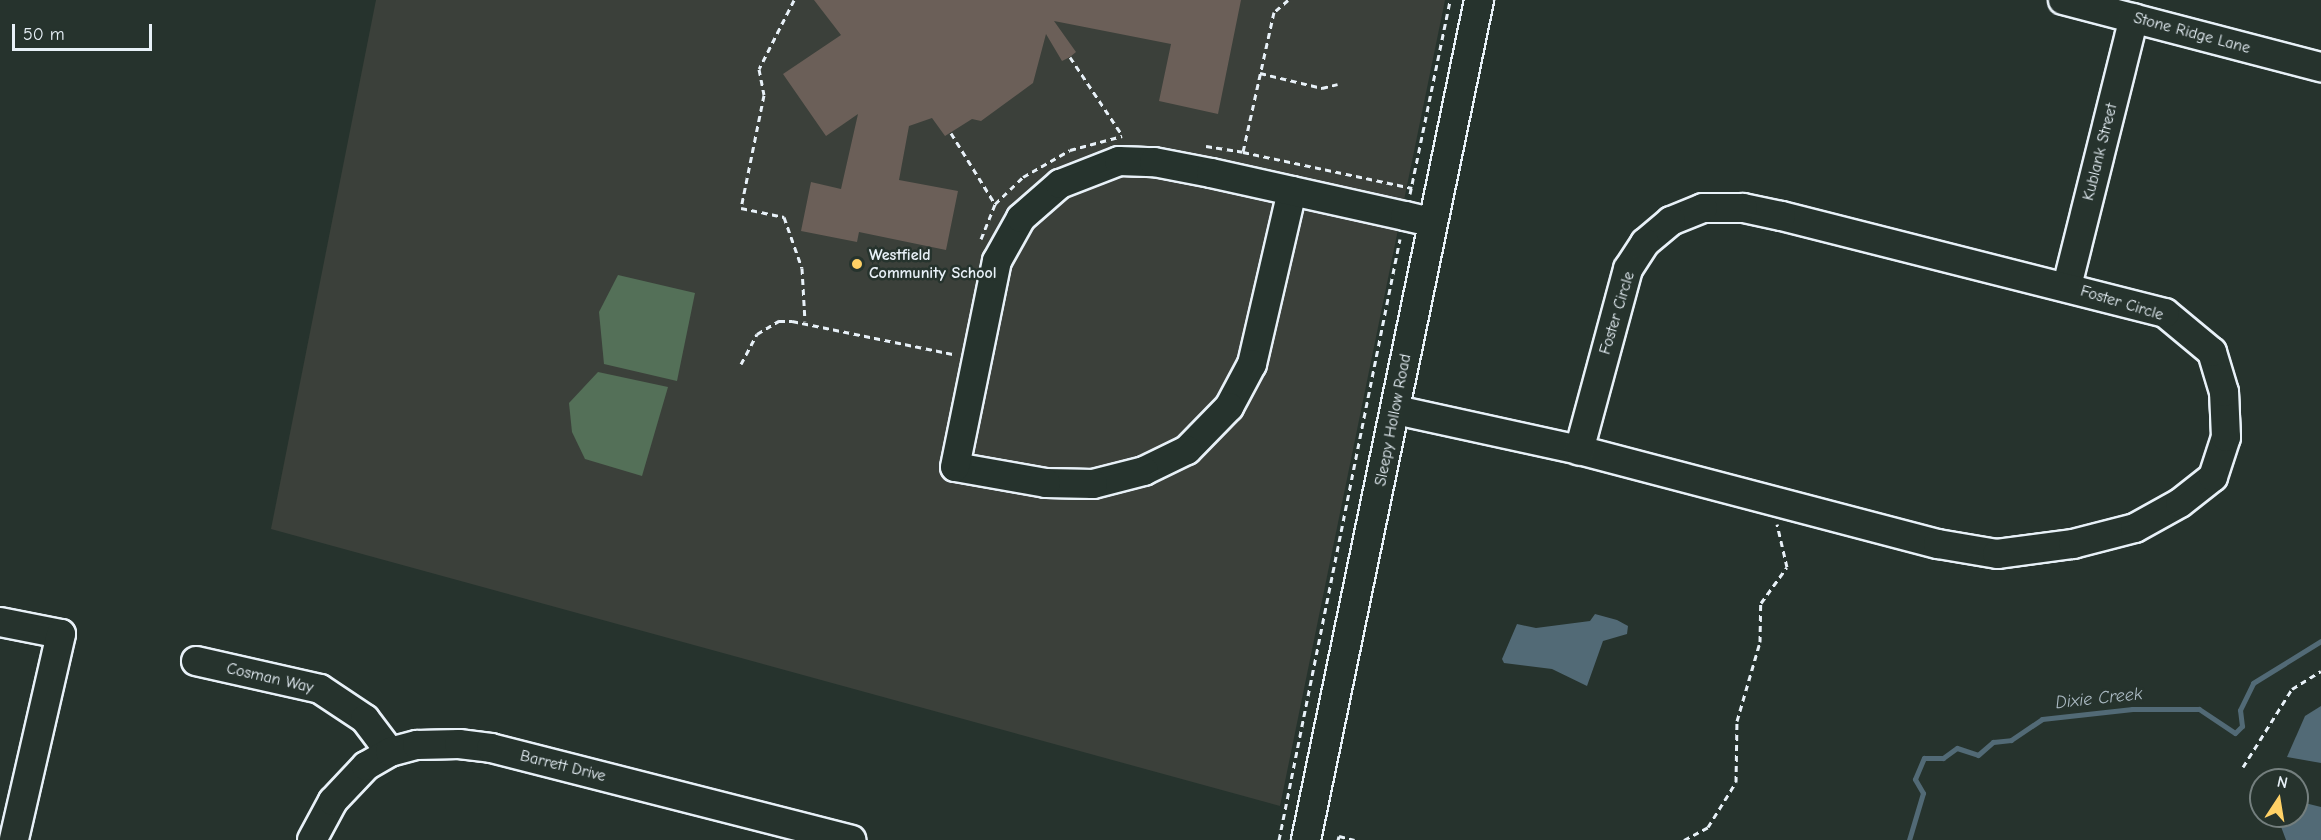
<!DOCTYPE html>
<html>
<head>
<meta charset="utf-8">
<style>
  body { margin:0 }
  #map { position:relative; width:2321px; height:840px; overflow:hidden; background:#26332d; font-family:"Comic Neue",sans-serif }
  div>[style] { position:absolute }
  .built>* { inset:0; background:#3b403a }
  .green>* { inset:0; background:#547058 }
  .water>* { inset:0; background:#526a76 }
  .stream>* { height:5px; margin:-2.5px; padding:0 2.5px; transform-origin:2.5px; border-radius:2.5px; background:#526a76 }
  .building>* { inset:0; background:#6b5f58 }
  .path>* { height:3px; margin-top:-1.5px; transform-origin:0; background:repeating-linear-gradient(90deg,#e8f1f8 0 6px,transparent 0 10.5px) }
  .roads { filter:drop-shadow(2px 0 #e8f1f8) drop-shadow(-2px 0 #e8f1f8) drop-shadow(0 2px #e8f1f8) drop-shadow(0 -2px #e8f1f8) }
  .minor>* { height:28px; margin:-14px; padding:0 14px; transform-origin:14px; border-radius:14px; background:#26332d }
  .dots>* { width:16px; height:16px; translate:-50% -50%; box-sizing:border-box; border:3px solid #26332d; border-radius:50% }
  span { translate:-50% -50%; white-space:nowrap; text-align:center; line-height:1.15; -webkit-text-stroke:5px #26332d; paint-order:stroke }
  .street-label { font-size:16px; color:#e8f1f8 }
  .poi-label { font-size:16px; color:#e8f1f8; font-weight:700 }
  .left { translate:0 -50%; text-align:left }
  .water-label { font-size:18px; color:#acbbc4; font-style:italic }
  .north { position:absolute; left:2249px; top:768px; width:60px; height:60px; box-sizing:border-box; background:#26332d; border:2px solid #747f7e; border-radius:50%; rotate:12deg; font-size:16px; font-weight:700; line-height:24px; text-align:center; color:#e8f1f8 }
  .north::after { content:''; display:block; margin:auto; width:21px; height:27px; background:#ffd166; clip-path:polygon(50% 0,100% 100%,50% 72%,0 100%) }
  .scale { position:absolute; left:12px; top:24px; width:140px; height:27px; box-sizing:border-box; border:3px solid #e8f1f8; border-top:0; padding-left:8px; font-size:18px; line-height:21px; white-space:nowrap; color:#e8f1f8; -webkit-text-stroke:4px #26332d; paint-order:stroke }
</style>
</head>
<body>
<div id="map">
  <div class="built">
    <div style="clip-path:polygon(376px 0,1445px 0,1280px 806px,271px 529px)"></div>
  </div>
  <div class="green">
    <div style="clip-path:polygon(618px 275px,695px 293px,677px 381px,604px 364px,599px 312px)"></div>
    <div style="clip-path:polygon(598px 372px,668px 387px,642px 476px,585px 459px,572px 432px,569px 403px)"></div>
  </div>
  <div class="water">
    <div style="clip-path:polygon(1595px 614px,1617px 620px,1628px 626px,1627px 634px,1603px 641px,1587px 686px,1552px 669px,1504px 663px,1502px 659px,1517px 624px,1536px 628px,1590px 621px)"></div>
    <div style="clip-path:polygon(2321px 706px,2321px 763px,2287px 757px,2305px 716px)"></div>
    <div style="clip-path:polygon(2297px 801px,2321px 807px,2321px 840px,2286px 840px,2277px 816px,2297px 816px)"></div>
  </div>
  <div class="stream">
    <div style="left:1909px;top:840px;width:49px;rotate:-73.4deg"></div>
    <div style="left:1923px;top:793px;width:16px;rotate:-120deg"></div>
    <div style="left:1915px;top:779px;width:23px;rotate:-67deg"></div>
    <div style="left:1924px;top:758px;width:19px"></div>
    <div style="left:1943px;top:758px;width:17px;rotate:-36deg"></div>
    <div style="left:1957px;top:748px;width:22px;rotate:18deg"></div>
    <div style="left:1978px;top:755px;width:20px;rotate:-41deg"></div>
    <div style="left:1993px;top:742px;width:18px;rotate:-6deg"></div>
    <div style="left:2011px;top:740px;width:37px;rotate:-34deg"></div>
    <div style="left:2042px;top:719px;width:91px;rotate:-6.3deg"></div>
    <div style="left:2132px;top:709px;width:67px"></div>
    <div style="left:2199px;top:709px;width:43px;rotate:33.7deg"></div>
    <div style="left:2235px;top:733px;width:10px;rotate:-45deg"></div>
    <div style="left:2242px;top:726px;width:16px;rotate:-97deg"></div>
    <div style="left:2240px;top:710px;width:30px;rotate:-64deg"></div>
    <div style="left:2253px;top:683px;width:80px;rotate:-31.7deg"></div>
  </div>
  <div class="building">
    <div style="clip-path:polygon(814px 0,1241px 0,1218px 114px,1159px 101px,1171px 44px,1054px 21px,1076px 52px,1070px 57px,1062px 61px,1046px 34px,1033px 83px,981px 121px,972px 119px,945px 136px,932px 118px,909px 126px,899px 180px,958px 191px,946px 250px,859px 232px,857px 242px,801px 231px,811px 182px,841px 189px,858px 114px,826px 136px,783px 74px,841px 35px)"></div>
  </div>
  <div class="path">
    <div style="left:794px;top:0;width:77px;rotate:116.9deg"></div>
    <div style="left:759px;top:69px;width:26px;rotate:79deg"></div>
    <div style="left:764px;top:95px;width:115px;rotate:101.5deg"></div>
    <div style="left:741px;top:208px;width:44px;rotate:11.8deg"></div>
    <div style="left:784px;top:217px;width:54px;rotate:70.6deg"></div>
    <div style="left:802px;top:268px;width:53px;rotate:86.8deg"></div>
    <div style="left:1288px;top:0;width:18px;rotate:139deg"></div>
    <div style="left:1274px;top:12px;width:143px;rotate:102.5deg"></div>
    <div style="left:1243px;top:152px;width:173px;rotate:12deg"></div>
    <div style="left:1070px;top:57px;width:94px;rotate:56.3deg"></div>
    <div style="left:1260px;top:73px;width:64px;rotate:13.6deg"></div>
    <div style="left:1322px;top:88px;width:16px;rotate:-14deg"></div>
    <div style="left:951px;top:133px;width:84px;rotate:58.2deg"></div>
    <div style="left:1206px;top:146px;width:37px;rotate:9deg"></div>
    <div style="left:1410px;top:194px;width:198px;rotate:-78.3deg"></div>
    <div style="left:981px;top:239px;width:38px;rotate:-68deg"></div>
    <div style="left:995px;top:204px;width:39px;rotate:-44deg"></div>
    <div style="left:1023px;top:177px;width:54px;rotate:-29.9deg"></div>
    <div style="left:1070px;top:150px;width:54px;rotate:-15.1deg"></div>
    <div style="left:741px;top:364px;width:34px;rotate:-62deg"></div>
    <div style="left:757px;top:334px;width:26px;rotate:-31deg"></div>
    <div style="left:779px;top:321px;width:13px"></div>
    <div style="left:792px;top:321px;width:164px;rotate:11.6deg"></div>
    <div style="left:2243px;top:767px;width:92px;rotate:-57.9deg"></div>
    <div style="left:2292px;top:689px;width:34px;rotate:-32deg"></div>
    <div style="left:1279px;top:840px;width:613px;rotate:-78.62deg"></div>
    <div style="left:1338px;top:840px;width:4px;rotate:-76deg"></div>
    <div style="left:1339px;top:836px;width:16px;rotate:14deg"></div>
    <div style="left:1684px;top:840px;width:27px;rotate:-28deg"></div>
    <div style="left:1708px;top:827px;width:53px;rotate:-58.1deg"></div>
    <div style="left:1736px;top:782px;width:61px;rotate:-89.1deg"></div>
    <div style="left:1737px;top:721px;width:82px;rotate:-73.8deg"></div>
    <div style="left:1760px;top:642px;width:39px;rotate:-89deg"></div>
    <div style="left:1761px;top:603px;width:44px;rotate:-54.2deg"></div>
    <div style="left:1787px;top:567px;width:44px;rotate:-103.1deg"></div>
  </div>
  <div class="roads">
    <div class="minor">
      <div style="left:2063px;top:0;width:267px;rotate:14.6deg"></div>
      <div style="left:1292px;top:191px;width:178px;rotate:103deg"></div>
      <div style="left:1252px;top:364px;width:49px;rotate:118.1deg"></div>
      <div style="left:1229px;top:407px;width:60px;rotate:134.3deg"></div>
      <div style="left:1187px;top:450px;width:48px;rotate:154deg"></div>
      <div style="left:1144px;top:471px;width:53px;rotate:165.7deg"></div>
      <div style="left:1093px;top:484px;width:47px;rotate:-178.8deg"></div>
      <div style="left:1046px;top:483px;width:92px;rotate:-170deg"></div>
      <div style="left:955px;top:467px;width:210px;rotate:-78.5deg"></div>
      <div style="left:997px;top:261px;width:49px;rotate:-60.8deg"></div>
      <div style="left:1021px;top:218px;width:52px;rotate:-41.1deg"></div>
      <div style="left:1060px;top:184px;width:63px;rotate:-21.3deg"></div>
      <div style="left:1119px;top:161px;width:35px;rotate:2deg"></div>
      <div style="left:1154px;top:162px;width:58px;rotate:10.9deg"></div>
      <div style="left:1211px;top:173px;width:199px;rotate:12.5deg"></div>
      <div style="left:1405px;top:216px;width:27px;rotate:13deg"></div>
      <div style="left:2067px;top:286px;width:276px;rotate:-76deg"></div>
      <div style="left:1396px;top:410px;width:187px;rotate:12.3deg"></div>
      <div style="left:1579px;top:450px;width:371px;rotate:14.7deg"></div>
      <div style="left:1938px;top:544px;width:60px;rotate:9.6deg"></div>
      <div style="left:1997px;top:554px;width:77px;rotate:-7.5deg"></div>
      <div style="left:2073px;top:544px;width:64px;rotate:-14.5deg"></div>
      <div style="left:2135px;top:528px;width:51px;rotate:-29.1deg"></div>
      <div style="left:2180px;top:503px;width:42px;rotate:-38.2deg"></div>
      <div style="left:2213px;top:477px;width:42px;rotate:-72deg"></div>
      <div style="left:2226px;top:437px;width:45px;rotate:-92.5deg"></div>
      <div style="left:2224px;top:392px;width:42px;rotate:-106.7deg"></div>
      <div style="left:2212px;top:352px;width:61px;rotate:-140.3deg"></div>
      <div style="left:2165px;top:313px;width:396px;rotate:-165.8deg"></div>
      <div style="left:1781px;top:216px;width:39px;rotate:-168deg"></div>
      <div style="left:1743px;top:208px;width:40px;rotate:180deg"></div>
      <div style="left:1703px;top:208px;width:35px;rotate:158deg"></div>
      <div style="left:1671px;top:221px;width:34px;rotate:140deg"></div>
      <div style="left:1645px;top:243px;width:31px;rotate:123deg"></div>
      <div style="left:1628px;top:269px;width:188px;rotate:105.1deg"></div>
      <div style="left:0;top:622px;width:62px;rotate:11.1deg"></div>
      <div style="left:61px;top:634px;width:211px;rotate:102.9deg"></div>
      <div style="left:196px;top:661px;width:127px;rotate:12.7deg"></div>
      <div style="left:320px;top:689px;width:54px;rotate:33.7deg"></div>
      <div style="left:365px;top:719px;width:41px;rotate:52.9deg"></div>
      <div style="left:312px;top:840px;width:44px;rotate:-61.7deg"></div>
      <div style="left:333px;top:801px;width:48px;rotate:-46.7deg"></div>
      <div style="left:366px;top:766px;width:28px;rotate:-30deg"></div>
      <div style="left:390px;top:752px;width:28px;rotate:-15deg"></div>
      <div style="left:417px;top:745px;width:42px;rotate:-1.4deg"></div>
      <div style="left:459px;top:744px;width:32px;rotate:7deg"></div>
      <div style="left:491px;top:748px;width:372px;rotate:14.3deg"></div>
      <div style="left:1306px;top:840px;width:858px;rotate:-78.36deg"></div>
    </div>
  </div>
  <div class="dots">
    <div style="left:857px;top:264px;background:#ffd166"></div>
  </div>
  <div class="street-label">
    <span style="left:2192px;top:33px;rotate:15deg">Stone Ridge Lane</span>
    <span style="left:2100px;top:152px;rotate:-76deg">Kublank Street</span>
    <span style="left:2122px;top:303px;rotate:17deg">Foster Circle</span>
    <span style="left:1617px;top:313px;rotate:-73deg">Foster Circle</span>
    <span style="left:1393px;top:420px;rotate:-79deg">Sleepy Hollow Road</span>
    <span style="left:270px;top:678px;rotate:13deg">Cosman Way</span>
    <span style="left:563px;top:766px;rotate:14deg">Barrett Drive</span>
  </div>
  <div class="poi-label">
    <span class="left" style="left:869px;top:264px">Westfield<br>Community School</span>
  </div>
  <div class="water-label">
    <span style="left:2099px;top:699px;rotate:-6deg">Dixie Creek</span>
  </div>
  <div class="north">N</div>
  <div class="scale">50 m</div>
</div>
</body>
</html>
